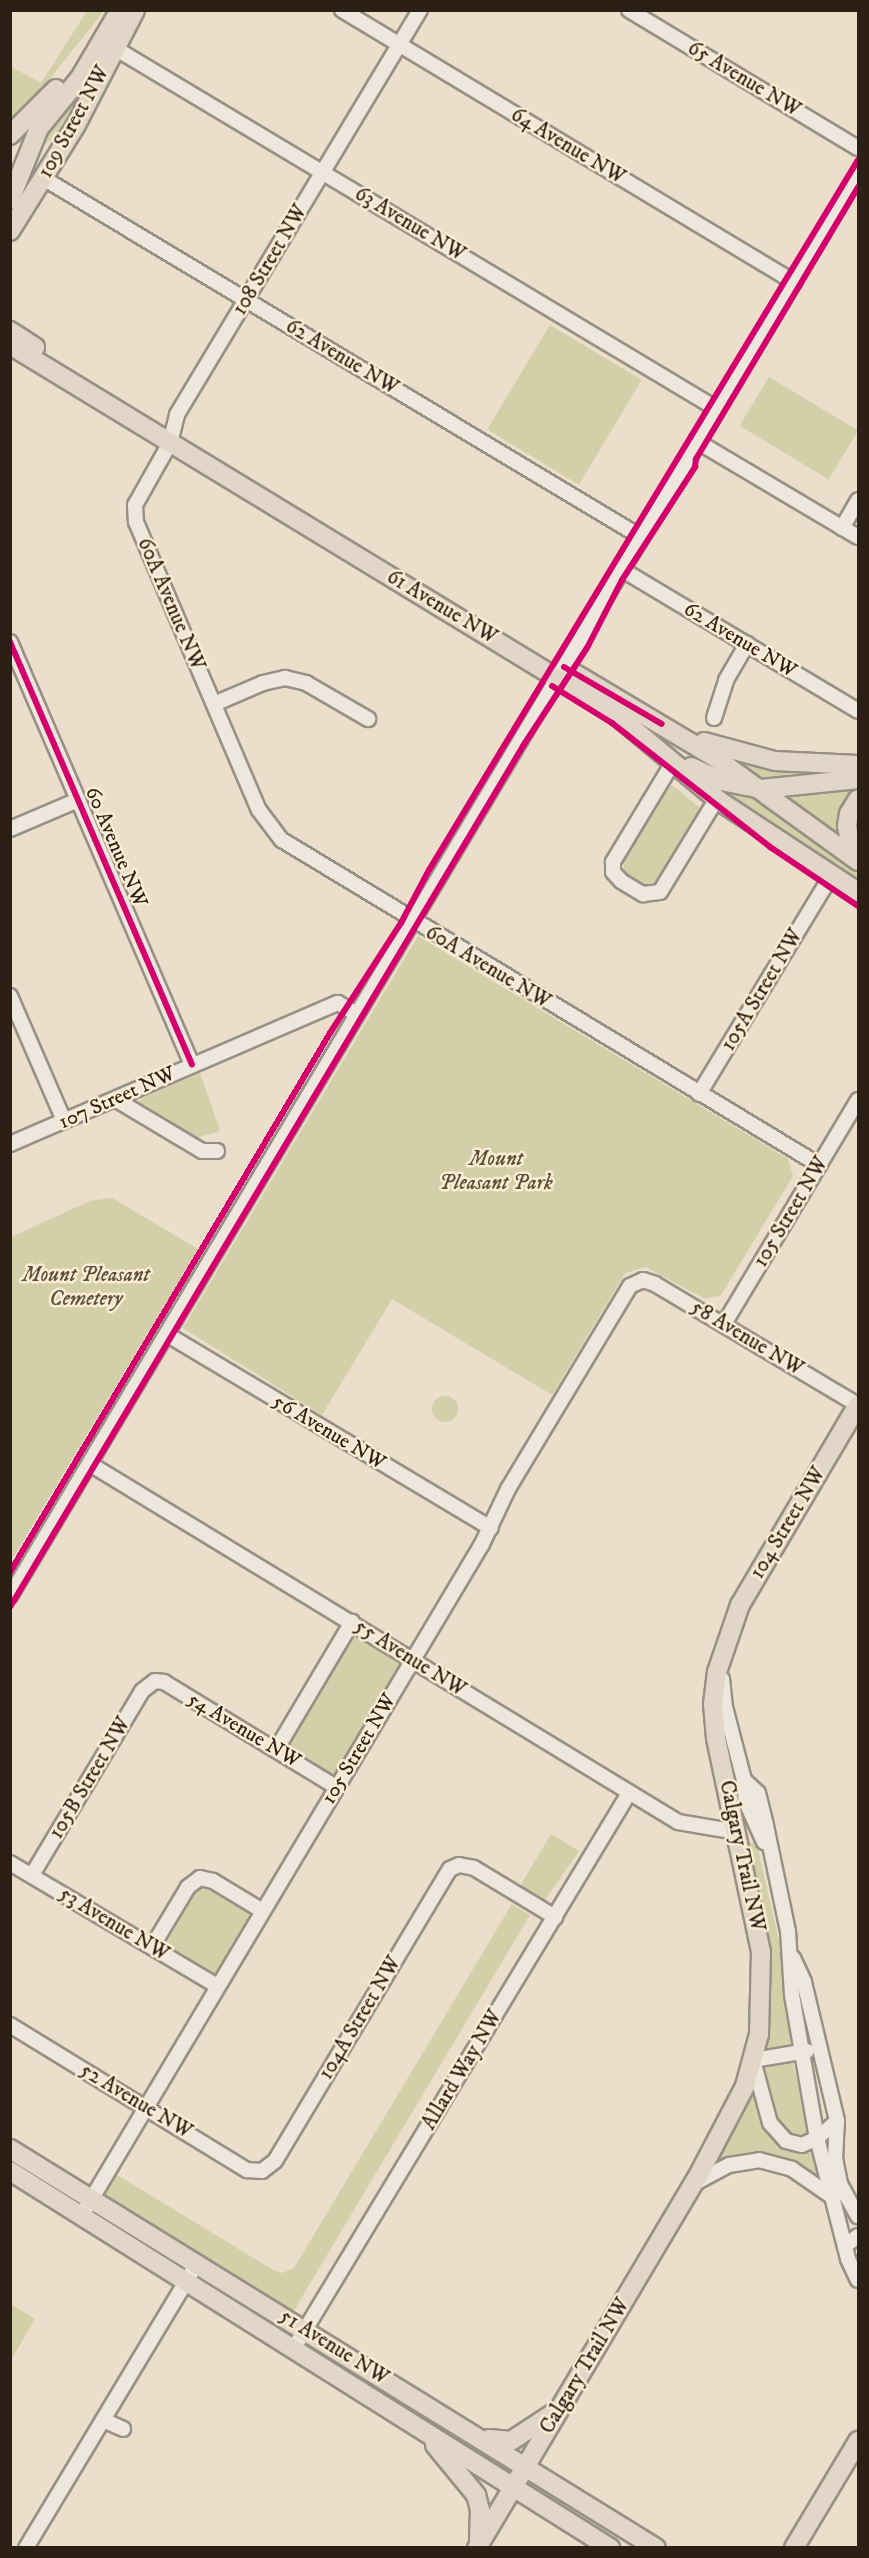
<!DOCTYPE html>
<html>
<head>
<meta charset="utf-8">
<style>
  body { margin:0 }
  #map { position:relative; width:869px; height:2558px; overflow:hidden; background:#ebdeca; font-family:"IM FELL DW Pica",serif }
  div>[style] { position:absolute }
  .green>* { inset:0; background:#d3cfa9; transform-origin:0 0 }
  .round { border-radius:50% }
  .roads { filter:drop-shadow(2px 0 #989084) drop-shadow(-2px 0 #989084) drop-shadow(0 2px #989084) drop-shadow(0 -2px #989084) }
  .minor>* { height:14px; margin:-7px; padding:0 7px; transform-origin:7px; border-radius:7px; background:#eee7dd }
  .major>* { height:18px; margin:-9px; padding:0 9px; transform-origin:9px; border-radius:9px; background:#e1d6c7 }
  .cycleway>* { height:6px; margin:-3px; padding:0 3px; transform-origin:3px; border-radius:3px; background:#d6006c }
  span { translate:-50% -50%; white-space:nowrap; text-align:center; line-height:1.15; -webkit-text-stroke:5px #fbecd3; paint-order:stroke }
  .street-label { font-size:21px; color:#2c2016 }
  .park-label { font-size:21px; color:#58513a; font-style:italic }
  .frame { position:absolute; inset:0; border:12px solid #2c2016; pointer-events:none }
</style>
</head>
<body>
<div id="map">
  <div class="green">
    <div style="clip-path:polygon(87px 11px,104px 11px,11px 127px,10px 66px,41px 83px)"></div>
    <div style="clip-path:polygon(99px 65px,56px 134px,34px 156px,37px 146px)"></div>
    <div style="left:550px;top:325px;width:107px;height:122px;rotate:31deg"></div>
    <div style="left:769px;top:377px;width:104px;height:57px;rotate:31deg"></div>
    <div style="clip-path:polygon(724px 755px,843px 772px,768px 785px)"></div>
    <div style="clip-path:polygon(672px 785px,700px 808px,660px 881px,641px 885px,625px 874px,623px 858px,665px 789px)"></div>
    <div style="clip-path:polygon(855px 786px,837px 834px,786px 799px,789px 797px)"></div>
    <div style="clip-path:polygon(720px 789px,761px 797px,858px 868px,858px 884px)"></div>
    <div style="clip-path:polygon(418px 936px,788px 1159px,793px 1176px,721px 1295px,705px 1299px,646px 1267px,625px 1273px,552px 1395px,392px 1299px,322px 1415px,183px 1328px)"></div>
    <div style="clip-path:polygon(200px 1073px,220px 1130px,217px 1132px,196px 1138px,139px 1104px,141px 1099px)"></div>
    <div style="clip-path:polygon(112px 1198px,198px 1249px,11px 1561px,11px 1237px,90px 1201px)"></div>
    <div class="round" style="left:432px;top:1396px;width:26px;height:26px"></div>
    <div style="clip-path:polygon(361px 1635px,401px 1661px,400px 1666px,337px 1772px,329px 1775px,290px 1752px,288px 1743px,352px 1636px)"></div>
    <div style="clip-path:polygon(551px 1834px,579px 1851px,545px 1900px,520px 1886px)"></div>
    <div style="clip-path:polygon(753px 1842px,757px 1845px,785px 1968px,792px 2041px,788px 2047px,764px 2052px,766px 2040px,744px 1845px)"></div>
    <div style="left:200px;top:1885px;width:58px;height:71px;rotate:30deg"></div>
    <div style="clip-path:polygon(512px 1904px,530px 1915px,293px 2312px,106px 2199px,104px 2190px,114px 2173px,275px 2271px,282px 2273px,294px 2268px)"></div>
    <div style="clip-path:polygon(792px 2059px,808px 2127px,805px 2135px,797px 2140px,777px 2129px,763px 2071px,766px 2064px)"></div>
    <div style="clip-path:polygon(753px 2091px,767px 2134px,785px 2148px,814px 2153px,819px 2178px,761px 2154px,740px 2155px,714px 2165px)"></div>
    <div style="clip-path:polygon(11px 2304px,35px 2319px,11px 2360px)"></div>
  </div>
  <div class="roads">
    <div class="minor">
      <div style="left:342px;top:10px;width:528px;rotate:31.04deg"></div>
      <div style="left:420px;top:10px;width:472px;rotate:121deg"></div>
      <div style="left:177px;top:415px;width:29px;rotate:104deg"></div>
      <div style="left:170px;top:443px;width:71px;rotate:119.4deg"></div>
      <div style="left:135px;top:505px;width:17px;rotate:87deg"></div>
      <div style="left:136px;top:522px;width:313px;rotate:66.9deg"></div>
      <div style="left:259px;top:810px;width:38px;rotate:53deg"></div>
      <div style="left:282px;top:840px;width:628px;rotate:31.18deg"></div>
      <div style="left:629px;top:10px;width:267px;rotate:31.1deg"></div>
      <div style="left:108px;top:44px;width:710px;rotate:30.94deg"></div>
      <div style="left:43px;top:178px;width:697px;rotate:30.98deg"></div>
      <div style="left:698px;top:442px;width:186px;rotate:30.7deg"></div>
      <div style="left:842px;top:528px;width:32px;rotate:-60deg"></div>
      <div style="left:621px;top:569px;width:276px;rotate:30.9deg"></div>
      <div style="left:10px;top:642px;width:460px;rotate:66.7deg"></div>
      <div style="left:214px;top:704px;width:53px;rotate:-23.2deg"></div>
      <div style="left:263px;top:683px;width:23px;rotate:-13deg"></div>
      <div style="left:285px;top:678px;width:22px;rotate:13deg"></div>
      <div style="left:306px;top:683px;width:72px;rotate:30.1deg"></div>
      <div style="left:714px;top:718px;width:40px;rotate:-72deg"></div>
      <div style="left:726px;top:680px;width:42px;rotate:-59.7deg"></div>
      <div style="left:669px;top:769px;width:109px;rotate:121.1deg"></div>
      <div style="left:613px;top:862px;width:10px;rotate:90deg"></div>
      <div style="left:613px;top:872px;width:12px;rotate:48deg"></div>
      <div style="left:621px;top:881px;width:26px;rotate:31deg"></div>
      <div style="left:643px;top:894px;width:17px;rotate:-7deg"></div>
      <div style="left:660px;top:892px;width:102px;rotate:-58.7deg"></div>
      <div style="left:10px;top:829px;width:74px;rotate:-23.1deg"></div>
      <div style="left:10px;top:996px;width:136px;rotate:66.6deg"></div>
      <div style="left:699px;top:1094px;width:243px;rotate:-58.8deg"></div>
      <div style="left:115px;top:1099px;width:101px;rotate:30.9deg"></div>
      <div style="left:202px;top:1151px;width:15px"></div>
      <div style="left:10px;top:1144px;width:357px;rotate:-23.3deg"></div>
      <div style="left:338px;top:1003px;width:21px;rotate:31deg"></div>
      <div style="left:724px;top:1324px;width:261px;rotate:-59.1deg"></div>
      <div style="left:168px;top:1335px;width:376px;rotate:30.9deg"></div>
      <div style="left:90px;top:1464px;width:688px;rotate:31.33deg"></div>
      <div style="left:678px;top:1822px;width:60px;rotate:9.6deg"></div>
      <div style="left:10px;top:1596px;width:1656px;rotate:-59.19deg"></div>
      <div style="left:722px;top:1679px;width:28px;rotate:84deg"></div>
      <div style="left:725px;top:1707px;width:75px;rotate:75.4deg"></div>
      <div style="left:744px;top:1780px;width:22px;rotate:85deg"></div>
      <div style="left:746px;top:1802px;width:44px;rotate:65.8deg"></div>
      <div style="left:276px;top:1750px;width:149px;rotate:-59.3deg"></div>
      <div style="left:744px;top:1780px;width:19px;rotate:43deg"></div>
      <div style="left:758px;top:1793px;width:34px;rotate:76deg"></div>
      <div style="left:766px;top:1826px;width:107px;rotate:78.2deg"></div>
      <div style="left:788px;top:1931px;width:64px;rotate:86.4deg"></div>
      <div style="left:792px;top:1995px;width:145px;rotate:80.1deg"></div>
      <div style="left:817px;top:2138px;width:125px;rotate:75.6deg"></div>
      <div style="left:848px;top:2259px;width:23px;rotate:65deg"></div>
      <div style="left:10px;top:1863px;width:241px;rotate:30.7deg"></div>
      <div style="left:32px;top:1875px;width:214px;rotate:-59.1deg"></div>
      <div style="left:142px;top:1691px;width:16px;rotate:-38deg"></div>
      <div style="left:155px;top:1681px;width:9px;rotate:6deg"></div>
      <div style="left:164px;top:1682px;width:202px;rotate:31.4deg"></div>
      <div style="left:152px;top:1947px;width:70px;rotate:-59deg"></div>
      <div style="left:188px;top:1887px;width:15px;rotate:-37deg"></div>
      <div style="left:200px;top:1878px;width:13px;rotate:13deg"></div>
      <div style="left:213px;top:1881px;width:56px;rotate:31.1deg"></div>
      <div style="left:793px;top:1958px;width:26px;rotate:65deg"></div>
      <div style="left:804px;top:1982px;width:143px;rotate:76.6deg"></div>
      <div style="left:837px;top:2121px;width:37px;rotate:93deg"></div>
      <div style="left:835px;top:2158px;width:26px;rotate:79deg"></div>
      <div style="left:840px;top:2184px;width:37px;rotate:61deg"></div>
      <div style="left:10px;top:2025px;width:278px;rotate:31.5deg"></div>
      <div style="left:247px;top:2170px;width:15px;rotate:4deg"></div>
      <div style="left:262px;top:2171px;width:16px;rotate:-38deg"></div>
      <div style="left:275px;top:2161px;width:340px;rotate:-59.1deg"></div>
      <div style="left:450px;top:1869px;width:10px;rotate:-24deg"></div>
      <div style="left:459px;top:1865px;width:15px;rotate:11deg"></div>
      <div style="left:474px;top:1868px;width:95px;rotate:31.2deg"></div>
      <div style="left:807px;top:2051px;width:55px;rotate:170.5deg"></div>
      <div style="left:753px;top:2060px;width:65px;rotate:74.9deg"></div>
      <div style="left:770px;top:2123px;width:24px;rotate:48deg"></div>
      <div style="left:786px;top:2141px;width:16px;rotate:14deg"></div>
      <div style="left:802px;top:2145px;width:17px;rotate:-25deg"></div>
      <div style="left:817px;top:2138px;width:26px;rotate:-40deg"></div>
      <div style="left:695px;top:2183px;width:38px;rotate:-28deg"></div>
      <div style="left:729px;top:2165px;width:30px;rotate:-9deg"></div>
      <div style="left:759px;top:2160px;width:34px;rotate:15deg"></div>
      <div style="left:792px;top:2169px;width:51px;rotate:34.6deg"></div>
      <div style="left:82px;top:2215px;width:781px;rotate:-59.2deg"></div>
      <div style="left:482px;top:1544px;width:61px;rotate:-64.7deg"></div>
      <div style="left:508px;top:1489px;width:237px;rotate:-59deg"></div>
      <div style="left:630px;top:1286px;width:14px;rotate:-25deg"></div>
      <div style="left:643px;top:1280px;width:13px;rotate:18deg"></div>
      <div style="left:655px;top:1284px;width:236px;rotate:30.8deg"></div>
      <div style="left:845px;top:2246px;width:16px;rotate:-38deg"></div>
      <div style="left:294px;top:2348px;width:648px;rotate:-58.88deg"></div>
      <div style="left:103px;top:2420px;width:22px;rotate:24deg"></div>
      <div style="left:26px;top:2548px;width:332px;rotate:-59deg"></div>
    </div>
    <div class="major">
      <div style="left:10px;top:135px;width:65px;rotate:-45deg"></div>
      <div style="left:10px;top:200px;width:78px;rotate:-68.1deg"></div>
      <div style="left:39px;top:128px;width:65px;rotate:-50.6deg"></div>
      <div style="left:80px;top:78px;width:79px;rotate:-59.5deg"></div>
      <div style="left:10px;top:231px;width:125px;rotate:-58.1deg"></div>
      <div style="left:76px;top:125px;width:129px;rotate:-62.8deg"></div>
      <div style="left:10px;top:331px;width:30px;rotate:33deg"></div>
      <div style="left:10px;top:345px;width:707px;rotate:31.35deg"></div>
      <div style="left:614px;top:713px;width:136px;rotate:39.9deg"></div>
      <div style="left:718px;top:800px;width:168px;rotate:33.3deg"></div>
      <div style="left:577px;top:675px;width:158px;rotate:30.8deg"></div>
      <div style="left:713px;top:756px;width:179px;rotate:35.9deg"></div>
      <div style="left:704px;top:742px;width:73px;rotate:15deg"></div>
      <div style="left:775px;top:761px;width:83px;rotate:2.8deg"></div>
      <div style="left:691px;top:767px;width:33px;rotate:25deg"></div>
      <div style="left:721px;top:781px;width:41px;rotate:11.3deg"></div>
      <div style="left:761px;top:789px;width:98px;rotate:-5.9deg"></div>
      <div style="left:853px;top:857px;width:32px;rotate:-101deg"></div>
      <div style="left:847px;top:826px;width:12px;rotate:-81deg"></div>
      <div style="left:849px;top:814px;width:17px;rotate:-59deg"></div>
      <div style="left:10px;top:2149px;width:759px;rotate:31.7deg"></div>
      <div style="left:10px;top:2171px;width:709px;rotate:32.14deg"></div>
      <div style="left:489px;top:2439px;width:22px;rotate:5deg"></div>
      <div style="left:511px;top:2441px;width:51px;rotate:-33.1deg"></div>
      <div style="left:435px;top:2445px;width:65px;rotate:50.6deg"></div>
      <div style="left:476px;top:2495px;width:16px;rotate:75deg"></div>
      <div style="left:480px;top:2510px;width:30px;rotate:92deg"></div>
      <div style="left:477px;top:2548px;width:430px;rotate:-59.3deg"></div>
      <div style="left:697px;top:2178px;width:104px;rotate:-62.4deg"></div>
      <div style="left:745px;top:2086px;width:54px;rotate:-74.9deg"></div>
      <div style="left:759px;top:2034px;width:82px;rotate:-88.6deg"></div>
      <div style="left:761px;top:1952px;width:219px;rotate:-101.9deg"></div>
      <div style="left:716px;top:1738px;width:34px;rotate:-95deg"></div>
      <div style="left:713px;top:1704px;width:32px;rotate:-83deg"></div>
      <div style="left:717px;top:1672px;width:71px;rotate:-71.1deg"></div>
      <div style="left:740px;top:1605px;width:232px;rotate:-59.5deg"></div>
      <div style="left:794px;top:2548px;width:125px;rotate:-59.1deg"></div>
    </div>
  </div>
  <div class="cycleway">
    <div style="left:10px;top:642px;width:460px;rotate:66.7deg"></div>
    <div style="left:564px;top:667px;width:113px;rotate:30.2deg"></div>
    <div style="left:552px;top:686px;width:70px;rotate:31.7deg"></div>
    <div style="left:612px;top:723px;width:201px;rotate:38.1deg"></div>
    <div style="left:770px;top:847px;width:106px;rotate:33.8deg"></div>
    <div style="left:10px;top:1572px;width:627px;rotate:-59.3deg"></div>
    <div style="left:330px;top:1033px;width:131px;rotate:-57.2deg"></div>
    <div style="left:401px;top:923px;width:60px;rotate:-62.2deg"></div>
    <div style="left:429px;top:870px;width:830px;rotate:-58.86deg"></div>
    <div style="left:10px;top:1607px;width:1002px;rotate:-59.21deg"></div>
    <div style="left:523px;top:746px;width:117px;rotate:-56.9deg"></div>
    <div style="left:587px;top:648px;width:76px;rotate:-62.8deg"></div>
    <div style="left:622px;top:580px;width:135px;rotate:-57.1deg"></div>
    <div style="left:695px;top:467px;width:8px;rotate:-83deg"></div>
    <div style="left:696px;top:459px;width:317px;rotate:-59.2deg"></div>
  </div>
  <div class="street-label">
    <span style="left:744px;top:79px;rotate:31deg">65 Avenue NW</span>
    <span style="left:74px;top:122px;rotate:-61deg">109 Street NW</span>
    <span style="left:568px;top:146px;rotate:31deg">64 Avenue NW</span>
    <span style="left:410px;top:224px;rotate:31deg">63 Avenue NW</span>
    <span style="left:270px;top:260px;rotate:-59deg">108 Street NW</span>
    <span style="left:342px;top:357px;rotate:31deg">62 Avenue NW</span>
    <span style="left:171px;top:604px;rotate:67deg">60A Avenue NW</span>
    <span style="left:442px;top:607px;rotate:31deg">61 Avenue NW</span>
    <span style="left:740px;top:640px;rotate:31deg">62 Avenue NW</span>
    <span style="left:116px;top:847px;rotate:67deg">60 Avenue NW</span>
    <span style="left:488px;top:967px;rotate:31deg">60A Avenue NW</span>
    <span style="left:762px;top:990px;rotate:-59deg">105A Street NW</span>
    <span style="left:117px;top:1098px;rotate:-24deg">107 Street NW</span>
    <span style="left:791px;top:1212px;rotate:-59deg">105 Street NW</span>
    <span style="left:747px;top:1338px;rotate:31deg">58 Avenue NW</span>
    <span style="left:329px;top:1432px;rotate:31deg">56 Avenue NW</span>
    <span style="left:788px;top:1523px;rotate:-59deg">104 Street NW</span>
    <span style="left:410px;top:1658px;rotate:32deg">55 Avenue NW</span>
    <span style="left:244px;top:1730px;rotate:31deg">54 Avenue NW</span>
    <span style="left:359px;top:1749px;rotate:-59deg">105 Street NW</span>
    <span style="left:90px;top:1778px;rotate:-59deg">105B Street NW</span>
    <span style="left:742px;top:1856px;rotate:78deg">Calgary Trail NW</span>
    <span style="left:114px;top:1924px;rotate:31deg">53 Avenue NW</span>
    <span style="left:360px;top:2018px;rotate:-59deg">104A Street NW</span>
    <span style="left:462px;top:2070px;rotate:-59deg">Allard Way NW</span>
    <span style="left:136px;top:2101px;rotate:31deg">52 Avenue NW</span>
    <span style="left:334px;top:2347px;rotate:32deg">51 Avenue NW</span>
    <span style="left:585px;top:2366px;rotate:-59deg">Calgary Trail NW</span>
  </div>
  <div class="park-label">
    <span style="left:496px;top:1171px">Mount<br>Pleasant Park</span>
    <span style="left:86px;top:1287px">Mount Pleasant<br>Cemetery</span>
  </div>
  <div class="frame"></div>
</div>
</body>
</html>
